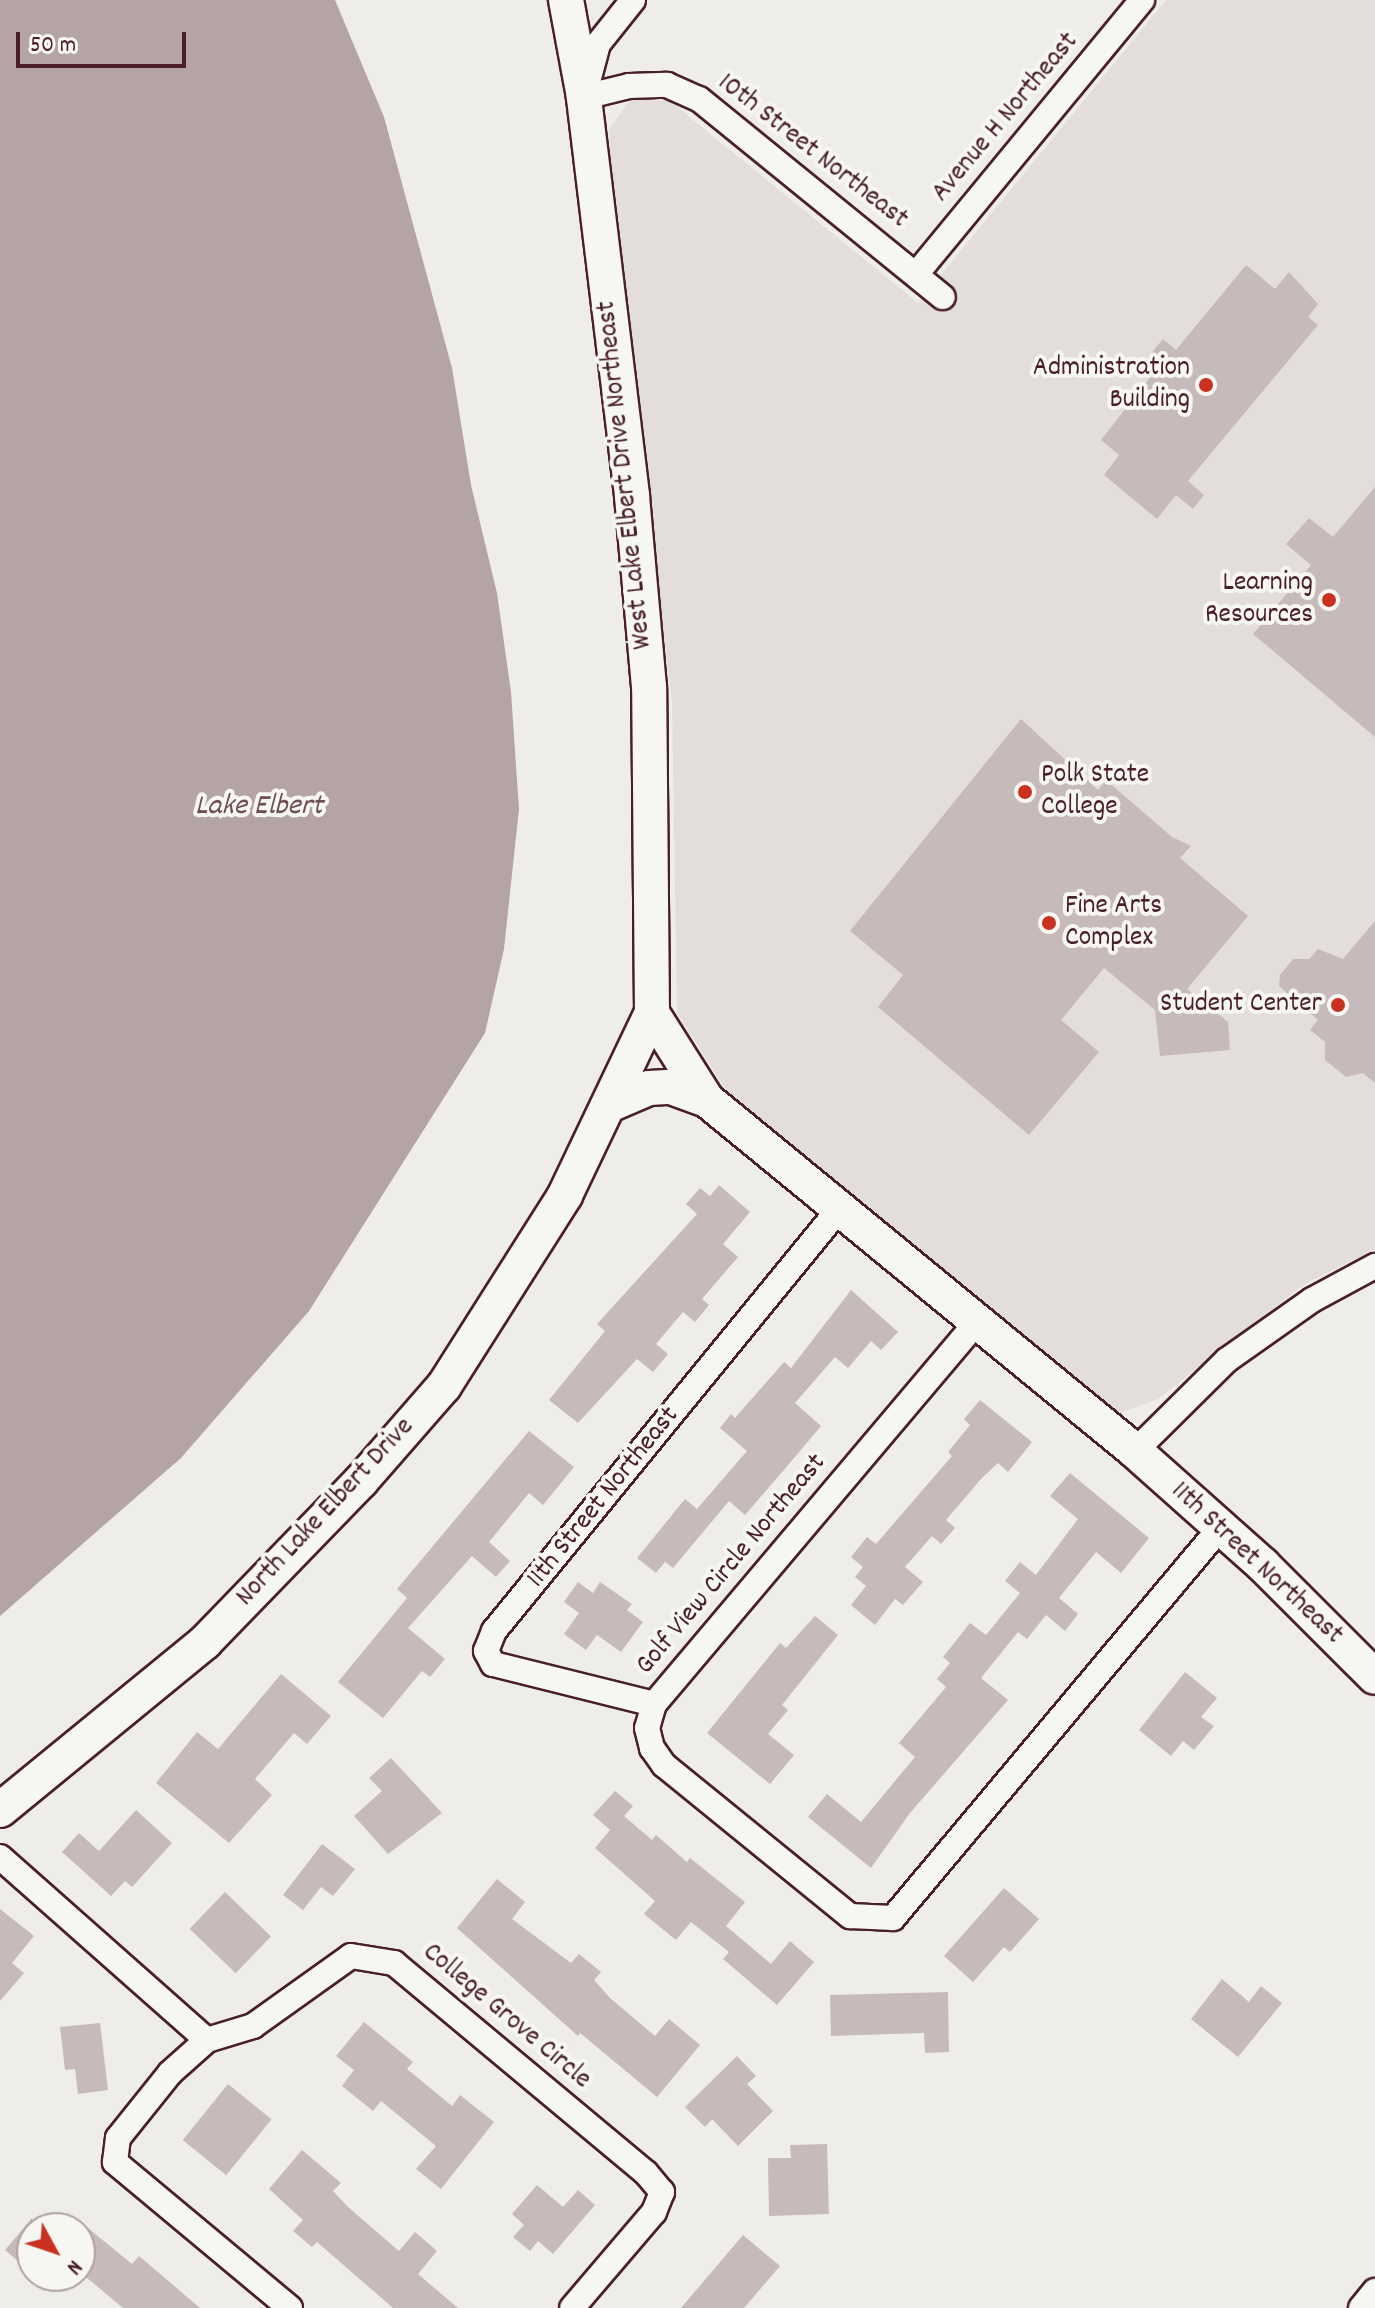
<!DOCTYPE html>
<html>
<head>
<meta charset="utf-8">
<style>
  body { margin:0 }
  #map { position:relative; width:1375px; height:2308px; overflow:hidden; background:#efedea; font-family:Dekko,sans-serif }
  div>[style] { position:absolute }
  .built>* { inset:0; background:#e3dedc }
  .water>* { inset:0; background:#b4a4a5 }
  .building>* { inset:0; background:#c6babb; transform-origin:0 0 }
  .roads { filter:drop-shadow(2px 0 #4a1f2b) drop-shadow(-2px 0 #4a1f2b) drop-shadow(0 2px #4a1f2b) drop-shadow(0 -2px #4a1f2b) }
  .street>* { height:24px; margin:-12px; padding:0 12px; transform-origin:12px; border-radius:12px; background:#f6f6f2 }
  .secondary>* { height:34px; margin:-17px; padding:0 17px; transform-origin:17px; border-radius:17px; background:#f6f6f2 }
  .dots>* { width:22px; height:22px; translate:-50% -50%; box-sizing:border-box; border:4px solid #f6f6f2; border-radius:50% }
  span { translate:-50% -50%; white-space:nowrap; text-align:center; line-height:1.15; -webkit-text-stroke:8px #f6f6f2; paint-order:stroke }
  .street-label { font-size:28px; color:#4a1f2b }
  .poi-label { font-size:28px; color:#4a1f2b }
  .right { translate:-100% -50%; text-align:right }
  .left { translate:0 -50%; text-align:left }
  .water-label { font-size:30px; color:#6f4e56; font-style:italic }
  .north { position:absolute; left:16px; top:2212px; width:80px; height:80px; box-sizing:border-box; background:#f6f6f2; border:2px solid #b1a0a2; border-radius:50%; rotate:130deg; font-size:22px; font-weight:700; line-height:32px; text-align:center; color:#4a1f2b }
  .north::after { content:''; display:block; margin:auto; width:28px; height:36px; background:#c8321e; clip-path:polygon(50% 0,100% 100%,50% 72%,0 100%) }
  .scale { position:absolute; left:16px; top:32px; width:170px; height:36px; box-sizing:border-box; border:4px solid #4a1f2b; border-top:0; padding-left:10px; font-size:24px; line-height:28px; white-space:nowrap; color:#4a1f2b; -webkit-text-stroke:6px #f6f6f2; paint-order:stroke }
</style>
</head>
<body>
<div id="map">
  <div class="built">
    <div style="clip-path:polygon(1166px 0,1375px 0,1375px 1249px,1303px 1285px,1158px 1399px,1120px 1413px,729px 1095px,677px 1013px,672px 702px,612px 206px,609px 129px,631px 99px,670px 101px,918px 303px)"></div>
  </div>
  <div class="water">
    <div style="clip-path:polygon(0 0,335px 0,384px 117px,452px 368px,471px 485px,497px 593px,511px 692px,519px 809px,504px 949px,485px 1033px,309px 1311px,181px 1458px,0 1616px)"></div>
  </div>
  <div class="building">
    <div style="clip-path:polygon(1246px 265px,1275px 289px,1289px 272px,1318px 304px,1308px 317px,1318px 325px,1188px 481px,1204px 495px,1193px 509px,1176px 495px,1157px 519px,1104px 475px,1119px 455px,1101px 440px,1155px 371px,1144px 362px,1163px 339px,1176px 350px)"></div>
    <div style="clip-path:polygon(1375px 487px,1375px 737px,1253px 634px,1311px 565px,1286px 544px,1309px 518px,1333px 537px)"></div>
    <div style="clip-path:polygon(1021px 719px,1098px 790px,1106px 780px,1172px 837px,1191px 846px,1180px 858px,1248px 916px,1187px 989px,1228px 1022px,1230px 1050px,1160px 1056px,1155px 1010px,1104px 968px,1061px 1020px,1099px 1052px,1029px 1135px,878px 1007px,903px 975px,850px 931px)"></div>
    <div style="clip-path:polygon(1375px 921px,1375px 1083px,1363px 1073px,1346px 1077px,1325px 1060px,1325px 1042px,1310px 1030px,1318px 1020px,1279px 986px,1280px 975px,1293px 959px,1309px 959px,1318px 949px,1343px 959px)"></div>
    <div style="clip-path:polygon(719px 1185px,750px 1212px,723px 1244px,738px 1257px,702px 1299px,709px 1305px,695px 1322px,683px 1312px,656px 1344px,668px 1354px,653px 1372px,637px 1359px,578px 1423px,549px 1400px,605px 1331px,597px 1324px,697px 1214px,686px 1204px,700px 1188px,710px 1196px)"></div>
    <div style="clip-path:polygon(851px 1290px,898px 1332px,881px 1350px,871px 1341px,848px 1368px,835px 1357px,795px 1403px,821px 1426px,789px 1464px,745px 1515px,729px 1501px,673px 1568px,665px 1562px,656px 1573px,637px 1558px,685px 1499px,697px 1509px,747px 1451px,720px 1428px,731px 1414px,735px 1418px,784px 1362px,791px 1368px)"></div>
    <div style="clip-path:polygon(980px 1400px,1032px 1442px,1008px 1472px,998px 1463px,981px 1479px,946px 1520px,955px 1528px,941px 1544px,932px 1536px,905px 1567px,923px 1582px,903px 1605px,895px 1599px,875px 1625px,851px 1605px,866px 1586px,855px 1577px,863px 1567px,851px 1557px,867px 1537px,876px 1544px,952px 1456px,948px 1452px,970px 1425px,964px 1419px)"></div>
    <div style="clip-path:polygon(529px 1431px,574px 1467px,543px 1505px,529px 1493px,489px 1542px,510px 1561px,496px 1577px,472px 1556px,408px 1628px,445px 1659px,430px 1677px,422px 1671px,383px 1718px,338px 1682px,407px 1598px,397px 1589px)"></div>
    <div style="clip-path:polygon(1070px 1473px,1149px 1538px,1121px 1573px,1096px 1552px,1059px 1598px,1078px 1614px,1065px 1631px,1046px 1615px,1027px 1639px,1018px 1632px,981px 1678px,1008px 1700px,910px 1813px,871px 1868px,808px 1817px,827px 1794px,861px 1822px,915px 1757px,899px 1743px,946px 1687px,937px 1679px,950px 1663px,943px 1657px,970px 1623px,986px 1635px,1020px 1593px,1005px 1581px,1020px 1562px,1036px 1575px,1078px 1519px,1050px 1496px)"></div>
    <div style="clip-path:polygon(578px 1582px,593px 1593px,600px 1582px,632px 1604px,627px 1610px,643px 1622px,621px 1652px,597px 1635px,586px 1650px,564px 1634px,579px 1613px,564px 1602px)"></div>
    <div style="clip-path:polygon(815px 1616px,838px 1635px,782px 1705px,788px 1710px,768px 1734px,794px 1755px,770px 1784px,707px 1733px,780px 1643px,786px 1648px)"></div>
    <div style="clip-path:polygon(1185px 1672px,1217px 1698px,1201px 1717px,1214px 1726px,1194px 1750px,1183px 1741px,1171px 1756px,1139px 1730px)"></div>
    <div style="clip-path:polygon(281px 1674px,331px 1716px,307px 1744px,294px 1733px,255px 1779px,272px 1795px,229px 1843px,156px 1783px,197px 1732px,218px 1749px)"></div>
    <div style="clip-path:polygon(391px 1758px,442px 1813px,388px 1854px,354px 1816px,382px 1791px,369px 1778px)"></div>
    <div style="clip-path:polygon(615px 1791px,633px 1806px,624px 1816px,652px 1840px,656px 1835px,687px 1862px,690px 1858px,745px 1902px,726px 1926px,771px 1964px,790px 1941px,814px 1962px,777px 2005px,723px 1959px,729px 1952px,691px 1922px,676px 1940px,644px 1914px,655px 1901px,595px 1848px,610px 1830px,593px 1815px)"></div>
    <div style="clip-path:polygon(136px 1810px,172px 1843px,132px 1887px,125px 1881px,111px 1896px,62px 1852px,79px 1833px,99px 1851px)"></div>
    <div style="clip-path:polygon(322px 1844px,355px 1869px,333px 1896px,321px 1887px,303px 1910px,283px 1895px)"></div>
    <div style="clip-path:polygon(497px 1879px,525px 1902px,512px 1919px,571px 1963px,579px 1954px,601px 1972px,594px 1980px,610px 1998px,655px 2036px,669px 2019px,700px 2045px,657px 2097px,580px 2033px,578px 2036px,457px 1928px)"></div>
    <div style="clip-path:polygon(1004px 1888px,1039px 1919px,1010px 1952px,1004px 1947px,973px 1982px,944px 1956px)"></div>
    <div style="left:225px;top:1892px;width:64px;height:51px;rotate:44deg"></div>
    <div style="clip-path:polygon(0 1909px,34px 1936px,12px 1963px,24px 1973px,0 2001px)"></div>
    <div style="clip-path:polygon(1222px 1979px,1249px 2002px,1261px 1986px,1282px 2003px,1238px 2057px,1191px 2019px)"></div>
    <div style="clip-path:polygon(948px 1992px,949px 2052px,925px 2053px,924px 2033px,831px 2036px,830px 1995px)"></div>
    <div style="clip-path:polygon(364px 2022px,413px 2062px,407px 2069px,452px 2106px,460px 2095px,494px 2122px,441px 2189px,416px 2169px,436px 2146px,381px 2101px,373px 2111px,342px 2086px,354px 2070px,336px 2056px)"></div>
    <div style="clip-path:polygon(100px 2023px,108px 2090px,78px 2094px,75px 2069px,65px 2070px,60px 2027px)"></div>
    <div style="clip-path:polygon(737px 2056px,756px 2076px,747px 2084px,773px 2111px,738px 2146px,712px 2119px,705px 2127px,685px 2107px)"></div>
    <div style="left:228px;top:2084px;width:56px;height:72px;rotate:39deg"></div>
    <div style="clip-path:polygon(827px 2144px,829px 2214px,769px 2216px,768px 2158px,791px 2158px,790px 2145px)"></div>
    <div style="clip-path:polygon(302px 2150px,341px 2183px,333px 2191px,348px 2207px,399px 2251px,415px 2232px,437px 2251px,418px 2274px,458px 2308px,393px 2308px,317px 2242px,312px 2247px,293px 2231px,303px 2220px,269px 2189px)"></div>
    <div style="clip-path:polygon(537px 2185px,563px 2207px,578px 2190px,595px 2205px,553px 2254px,538px 2241px,530px 2251px,513px 2237px,524px 2225px,512px 2214px)"></div>
    <div style="clip-path:polygon(32px 2218px,32px 2273px,5px 2250px)"></div>
    <div style="clip-path:polygon(88px 2228px,132px 2264px,139px 2256px,200px 2308px,123px 2308px,80px 2272px,80px 2237px)"></div>
    <div style="clip-path:polygon(743px 2235px,780px 2266px,744px 2308px,681px 2308px)"></div>
  </div>
  <div class="roads">
    <div class="street">
      <div style="left:633px;top:0;width:56px;rotate:128.5deg"></div>
      <div style="left:598px;top:44px;width:55px;rotate:104.8deg"></div>
      <div style="left:584px;top:97px;width:46px;rotate:-13.7deg"></div>
      <div style="left:629px;top:86px;width:38px;rotate:-2deg"></div>
      <div style="left:667px;top:85px;width:35px;rotate:24deg"></div>
      <div style="left:699px;top:99px;width:314px;rotate:39.1deg"></div>
      <div style="left:917px;top:273px;width:354px;rotate:-50.5deg"></div>
      <div style="left:976px;top:1323px;width:499px;rotate:130.2deg"></div>
      <div style="left:654px;top:1704px;width:25px;rotate:106deg"></div>
      <div style="left:647px;top:1728px;width:21px;rotate:76deg"></div>
      <div style="left:652px;top:1748px;width:21px;rotate:55deg"></div>
      <div style="left:664px;top:1765px;width:240px;rotate:39.1deg"></div>
      <div style="left:850px;top:1916px;width:43px;rotate:2.7deg"></div>
      <div style="left:893px;top:1918px;width:509px;rotate:-50.02deg"></div>
      <div style="left:1135px;top:1451px;width:129px;rotate:-44.7deg"></div>
      <div style="left:1227px;top:1360px;width:104px;rotate:-35.2deg"></div>
      <div style="left:1312px;top:1300px;width:72px;rotate:-28.4deg"></div>
      <div style="left:654px;top:1704px;width:166px;rotate:-166deg"></div>
      <div style="left:493px;top:1664px;width:15px;rotate:-118deg"></div>
      <div style="left:486px;top:1651px;width:22px;rotate:-68deg"></div>
      <div style="left:494px;top:1631px;width:546px;rotate:-50.72deg"></div>
      <div style="left:0;top:1857px;width:276px;rotate:41.5deg"></div>
      <div style="left:290px;top:2308px;width:228px;rotate:-140.2deg"></div>
      <div style="left:115px;top:2162px;width:24px;rotate:-83deg"></div>
      <div style="left:118px;top:2138px;width:83px;rotate:-51.3deg"></div>
      <div style="left:170px;top:2073px;width:50px;rotate:-41.7deg"></div>
      <div style="left:207px;top:2040px;width:48px;rotate:-16.9deg"></div>
      <div style="left:253px;top:2026px;width:120px;rotate:-35.5deg"></div>
      <div style="left:351px;top:1956px;width:44px;rotate:9.2deg"></div>
      <div style="left:394px;top:1963px;width:328px;rotate:39.8deg"></div>
      <div style="left:646px;top:2173px;width:25px;rotate:50deg"></div>
      <div style="left:662px;top:2192px;width:22px;rotate:112deg"></div>
      <div style="left:654px;top:2212px;width:126px;rotate:130.5deg"></div>
      <div style="left:1361px;top:2308px;width:22px;rotate:-51deg"></div>
    </div>
    <div class="secondary">
      <div style="left:652px;top:1013px;width:103px;rotate:57.7deg"></div>
      <div style="left:707px;top:1100px;width:554px;rotate:39.35deg"></div>
      <div style="left:1135px;top:1451px;width:171px;rotate:41.7deg"></div>
      <div style="left:1263px;top:1565px;width:158px;rotate:45deg"></div>
      <div style="left:609px;top:1105px;width:43px;rotate:-23deg"></div>
      <div style="left:649px;top:1088px;width:22px;rotate:-3deg"></div>
      <div style="left:671px;top:1087px;width:38px;rotate:20deg"></div>
      <div style="left:0;top:1810px;width:265px;rotate:-39.3deg"></div>
      <div style="left:205px;top:1642px;width:224px;rotate:-45.9deg"></div>
      <div style="left:361px;top:1481px;width:126px;rotate:-48.9deg"></div>
      <div style="left:444px;top:1386px;width:226px;rotate:-57.6deg"></div>
      <div style="left:565px;top:1195px;width:202px;rotate:-64.5deg"></div>
      <div style="left:652px;top:1013px;width:326px;rotate:-90.5deg"></div>
      <div style="left:649px;top:687px;width:193px;rotate:-95.1deg"></div>
      <div style="left:632px;top:495px;width:401px;rotate:-96.9deg"></div>
      <div style="left:584px;top:97px;width:99px;rotate:-100.5deg"></div>
    </div>
  </div>
  <div class="dots">
    <div style="left:1206px;top:385px;background:#c8321e"></div>
    <div style="left:1329px;top:600px;background:#c8321e"></div>
    <div style="left:1025px;top:792px;background:#c8321e"></div>
    <div style="left:1049px;top:923px;background:#c8321e"></div>
    <div style="left:1338px;top:1005px;background:#c8321e"></div>
  </div>
  <div class="street-label">
    <span style="left:1006px;top:118px;rotate:-50deg">Avenue H Northeast</span>
    <span style="left:812px;top:152px;rotate:38deg">10th Street Northeast</span>
    <span style="left:626px;top:475px;rotate:-96deg">West Lake Elbert Drive Northeast</span>
    <span style="left:604px;top:1498px;rotate:-51deg">11th Street Northeast</span>
    <span style="left:326px;top:1513px;rotate:-47deg">North Lake Elbert Drive</span>
    <span style="left:1256px;top:1564px;rotate:43deg">11th Street Northeast</span>
    <span style="left:732px;top:1565px;rotate:-50deg">Golf View Circle Northeast</span>
    <span style="left:506px;top:2017px;rotate:40deg">College Grove Circle</span>
  </div>
  <div class="poi-label">
    <span class="right" style="left:1190px;top:385px">Administration<br>Building</span>
    <span class="right" style="left:1313px;top:600px">Learning<br>Resources</span>
    <span class="left" style="left:1041px;top:792px">Polk State<br>College</span>
    <span class="left" style="left:1065px;top:923px">Fine Arts<br>Complex</span>
    <span class="right" style="left:1322px;top:1005px">Student Center</span>
  </div>
  <div class="water-label">
    <span style="left:259px;top:808px">Lake Elbert</span>
  </div>
  <div class="north">N</div>
  <div class="scale">50 m</div>
</div>
</body>
</html>
